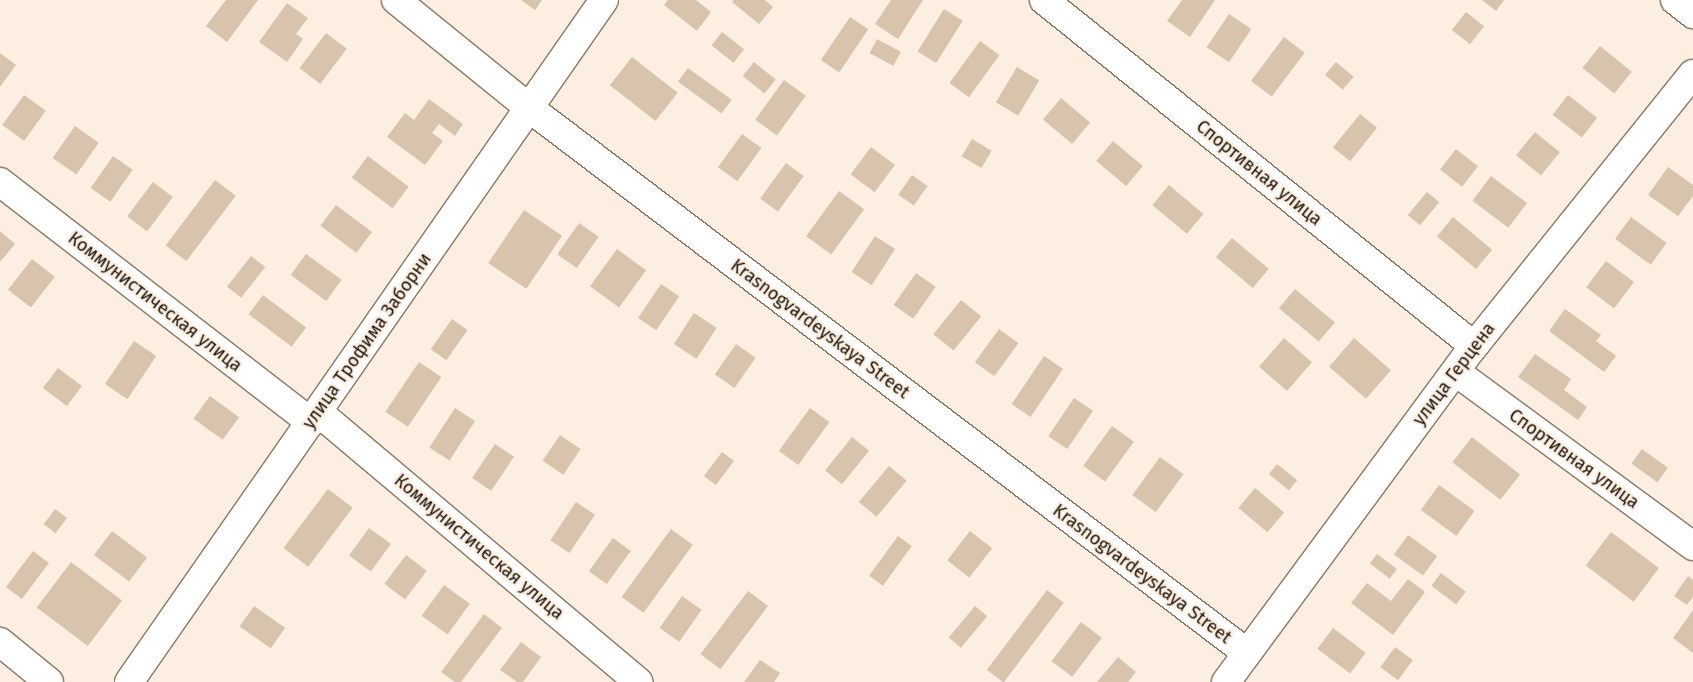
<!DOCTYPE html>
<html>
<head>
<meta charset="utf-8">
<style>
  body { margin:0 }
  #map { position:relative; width:1693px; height:682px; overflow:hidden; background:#fcefe1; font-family:"Fira Sans",sans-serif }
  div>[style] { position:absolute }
  .building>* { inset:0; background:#d8c4ad; transform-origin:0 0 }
  .roads { filter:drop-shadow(1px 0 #8b7963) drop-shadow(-1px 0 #8b7963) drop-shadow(0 1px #8b7963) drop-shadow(0 -1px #8b7963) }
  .minor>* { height:28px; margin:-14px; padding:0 14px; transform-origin:14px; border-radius:14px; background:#fff }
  span { translate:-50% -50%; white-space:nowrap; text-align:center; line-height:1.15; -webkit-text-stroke:4.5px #fcefe1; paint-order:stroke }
  .street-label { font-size:18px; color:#1c150c }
</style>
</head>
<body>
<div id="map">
  <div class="building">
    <div style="clip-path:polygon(226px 0,258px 0,227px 42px,206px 26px)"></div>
    <div style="clip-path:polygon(521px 0,542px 0,535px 10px)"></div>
    <div style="clip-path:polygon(668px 0,696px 0,711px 12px,697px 31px,664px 5px)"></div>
    <div style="clip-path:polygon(734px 0,765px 0,773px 7px,759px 24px,732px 2px)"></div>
    <div style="clip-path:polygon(891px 0,923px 0,898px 39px,875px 24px)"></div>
    <div style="clip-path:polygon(1182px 0,1215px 0,1190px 37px,1167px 21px)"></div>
    <div style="clip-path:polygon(1482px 0,1504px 0,1496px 11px)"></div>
    <div style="clip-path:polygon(287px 3px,308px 18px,296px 34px,303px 39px,287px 62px,259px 42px)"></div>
    <div style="left:944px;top:9px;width:22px;height:50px;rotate:32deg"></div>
    <div style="left:1466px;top:12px;width:23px;height:23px;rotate:38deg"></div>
    <div style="left:1229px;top:14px;width:27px;height:40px;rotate:34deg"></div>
    <div style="left:850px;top:17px;width:22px;height:52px;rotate:34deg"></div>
    <div style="left:722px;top:32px;width:28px;height:17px;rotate:38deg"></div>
    <div style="left:326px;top:33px;width:26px;height:44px;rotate:37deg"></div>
    <div style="left:1284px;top:37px;width:26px;height:55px;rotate:37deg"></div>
    <div style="left:877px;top:39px;width:27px;height:16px;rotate:28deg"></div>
    <div style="left:980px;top:41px;width:24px;height:52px;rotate:36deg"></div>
    <div style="left:1600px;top:46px;width:41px;height:28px;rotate:39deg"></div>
    <div style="clip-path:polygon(0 53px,16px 65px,0 87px)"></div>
    <div style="left:632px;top:57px;width:58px;height:36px;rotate:38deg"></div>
    <div style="left:754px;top:62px;width:28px;height:18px;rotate:39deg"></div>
    <div style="left:1336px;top:62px;width:23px;height:17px;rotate:40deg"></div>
    <div style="left:1017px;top:67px;width:26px;height:41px;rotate:31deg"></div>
    <div style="left:688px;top:68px;width:54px;height:17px;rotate:36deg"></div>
    <div style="left:784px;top:80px;width:27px;height:49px;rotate:36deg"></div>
    <div style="left:24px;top:95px;width:27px;height:37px;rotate:36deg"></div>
    <div style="left:1568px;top:95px;width:37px;height:25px;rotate:38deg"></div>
    <div style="left:1061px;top:98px;width:38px;height:28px;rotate:40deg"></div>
    <div style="clip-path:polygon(429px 99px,463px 124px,455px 136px,439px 124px,432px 133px,443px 141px,425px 165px,387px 137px,405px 113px,414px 120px)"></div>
    <div style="left:1360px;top:114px;width:22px;height:43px;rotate:39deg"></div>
    <div style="left:75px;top:126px;width:29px;height:39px;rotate:35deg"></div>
    <div style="left:1535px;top:132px;width:32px;height:30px;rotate:39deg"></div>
    <div style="left:742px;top:134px;width:24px;height:41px;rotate:36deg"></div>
    <div style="left:972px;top:139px;width:23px;height:20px;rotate:31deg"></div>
    <div style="left:1113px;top:141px;width:39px;height:26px;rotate:40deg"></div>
    <div style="left:871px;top:147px;width:30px;height:34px;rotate:37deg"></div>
    <div style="left:1456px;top:149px;width:28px;height:26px;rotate:38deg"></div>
    <div style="left:113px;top:156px;width:24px;height:39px;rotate:35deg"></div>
    <div style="left:368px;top:156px;width:51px;height:27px;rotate:37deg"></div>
    <div style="left:786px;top:163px;width:22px;height:44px;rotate:36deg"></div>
    <div style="clip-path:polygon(1668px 167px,1693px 185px,1693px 196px,1678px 216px,1648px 195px)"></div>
    <div style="left:912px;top:175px;width:19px;height:24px;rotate:35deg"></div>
    <div style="left:1491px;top:176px;width:45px;height:31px;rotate:37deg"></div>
    <div style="left:215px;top:180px;width:26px;height:82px;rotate:37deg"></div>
    <div style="left:153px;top:182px;width:25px;height:43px;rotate:37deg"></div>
    <div style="left:1169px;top:185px;width:45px;height:26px;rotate:40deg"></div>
    <div style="left:839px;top:191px;width:31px;height:56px;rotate:36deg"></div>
    <div style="left:1427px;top:192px;width:16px;height:30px;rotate:40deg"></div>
    <div style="left:336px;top:205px;width:45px;height:26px;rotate:37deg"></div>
    <div style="left:524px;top:210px;width:46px;height:64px;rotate:34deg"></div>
    <div style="left:1453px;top:217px;width:51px;height:25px;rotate:40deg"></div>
    <div style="left:1631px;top:217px;width:44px;height:27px;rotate:36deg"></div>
    <div style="left:579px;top:223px;width:24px;height:38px;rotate:35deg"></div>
    <div style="clip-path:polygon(0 231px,15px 244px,0 262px)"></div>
    <div style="left:875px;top:236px;width:24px;height:43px;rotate:33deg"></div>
    <div style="left:1232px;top:238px;width:48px;height:25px;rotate:40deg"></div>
    <div style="left:617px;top:249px;width:36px;height:46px;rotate:36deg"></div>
    <div style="left:306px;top:254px;width:44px;height:26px;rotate:36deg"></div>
    <div style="left:251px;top:256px;width:18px;height:39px;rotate:38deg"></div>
    <div style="left:32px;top:259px;width:29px;height:39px;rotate:38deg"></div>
    <div style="left:1606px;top:261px;width:35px;height:33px;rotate:37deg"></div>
    <div style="left:916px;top:273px;width:24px;height:39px;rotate:35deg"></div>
    <div style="left:661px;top:284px;width:22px;height:41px;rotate:34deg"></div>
    <div style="left:1295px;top:289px;width:52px;height:25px;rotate:40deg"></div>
    <div style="left:263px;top:295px;width:54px;height:24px;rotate:37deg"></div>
    <div style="left:961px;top:300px;width:26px;height:44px;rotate:39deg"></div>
    <div style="clip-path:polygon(1565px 309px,1601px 335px,1596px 341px,1616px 356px,1604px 372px,1549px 331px)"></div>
    <div style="left:694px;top:313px;width:27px;height:37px;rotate:33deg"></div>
    <div style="left:452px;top:319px;width:19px;height:37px;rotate:35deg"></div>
    <div style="left:999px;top:329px;width:24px;height:41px;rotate:36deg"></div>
    <div style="left:1284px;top:338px;width:37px;height:38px;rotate:41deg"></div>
    <div style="left:1354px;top:338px;width:49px;height:38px;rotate:41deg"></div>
    <div style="left:134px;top:341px;width:27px;height:52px;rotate:34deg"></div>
    <div style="left:736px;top:344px;width:24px;height:37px;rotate:35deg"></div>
    <div style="clip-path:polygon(1535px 354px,1571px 379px,1564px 390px,1587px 407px,1578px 420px,1518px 377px)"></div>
    <div style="left:1044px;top:356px;width:23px;height:58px;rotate:34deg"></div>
    <div style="left:419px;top:362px;width:27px;height:60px;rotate:34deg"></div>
    <div style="left:58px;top:368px;width:30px;height:25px;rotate:37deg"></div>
    <div style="left:210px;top:396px;width:36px;height:28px;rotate:36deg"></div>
    <div style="left:1074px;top:398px;width:23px;height:46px;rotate:34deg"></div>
    <div style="left:455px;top:408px;width:24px;height:47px;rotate:33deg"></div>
    <div style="left:810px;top:408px;width:24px;height:53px;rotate:36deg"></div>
    <div style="left:1112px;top:426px;width:27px;height:49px;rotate:36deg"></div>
    <div style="left:560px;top:435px;width:25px;height:31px;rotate:34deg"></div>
    <div style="left:852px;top:437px;width:22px;height:43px;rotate:39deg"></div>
    <div style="left:1472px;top:437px;width:61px;height:32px;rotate:38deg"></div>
    <div style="left:495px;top:444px;width:23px;height:41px;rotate:34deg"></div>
    <div style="left:1642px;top:449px;width:32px;height:18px;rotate:36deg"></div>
    <div style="left:722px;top:452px;width:15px;height:30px;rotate:37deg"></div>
    <div style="left:1160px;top:457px;width:29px;height:47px;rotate:36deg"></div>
    <div style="left:1277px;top:464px;width:26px;height:13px;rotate:39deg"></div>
    <div style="left:889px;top:466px;width:23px;height:47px;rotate:40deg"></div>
    <div style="left:1439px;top:485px;width:44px;height:31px;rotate:36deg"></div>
    <div style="left:1255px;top:488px;width:38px;height:26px;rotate:40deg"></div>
    <div style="left:328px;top:489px;width:31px;height:74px;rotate:37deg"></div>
    <div style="left:576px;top:502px;width:23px;height:46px;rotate:34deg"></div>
    <div style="left:55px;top:509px;width:15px;height:19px;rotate:37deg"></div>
    <div style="left:369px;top:528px;width:27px;height:34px;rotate:36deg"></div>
    <div style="left:671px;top:529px;width:27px;height:84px;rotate:36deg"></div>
    <div style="left:112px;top:531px;width:44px;height:30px;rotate:37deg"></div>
    <div style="left:970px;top:531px;width:28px;height:37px;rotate:38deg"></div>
    <div style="left:1611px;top:532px;width:60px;height:42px;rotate:37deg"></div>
    <div style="left:1408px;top:535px;width:36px;height:24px;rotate:36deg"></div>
    <div style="left:898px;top:536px;width:17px;height:49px;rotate:36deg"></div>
    <div style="left:613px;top:538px;width:22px;height:41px;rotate:36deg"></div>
    <div style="left:33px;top:551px;width:20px;height:45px;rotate:37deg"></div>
    <div style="left:1377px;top:554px;width:25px;height:12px;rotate:37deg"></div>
    <div style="left:406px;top:555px;width:26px;height:36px;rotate:37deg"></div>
    <div style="left:71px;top:562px;width:64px;height:57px;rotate:37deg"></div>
    <div style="left:1441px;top:573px;width:31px;height:16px;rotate:37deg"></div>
    <div style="clip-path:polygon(1688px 576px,1693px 580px,1693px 597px,1687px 605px,1674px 596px)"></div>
    <div style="clip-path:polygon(1408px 579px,1425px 592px,1393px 635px,1351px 603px,1367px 583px,1391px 601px)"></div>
    <div style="left:444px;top:585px;width:32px;height:38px;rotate:36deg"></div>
    <div style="left:1047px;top:590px;width:21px;height:100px;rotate:37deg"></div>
    <div style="left:748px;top:591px;width:25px;height:79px;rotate:37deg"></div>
    <div style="left:682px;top:596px;width:24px;height:39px;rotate:35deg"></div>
    <div style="left:254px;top:606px;width:38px;height:25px;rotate:35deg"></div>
    <div style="left:975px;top:606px;width:16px;height:41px;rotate:40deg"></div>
    <div style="clip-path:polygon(1693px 610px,1693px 653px,1673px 638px)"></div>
    <div style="clip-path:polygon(484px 614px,502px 628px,461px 682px,455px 682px,441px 672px)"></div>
    <div style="left:1081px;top:622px;width:26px;height:49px;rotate:37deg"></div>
    <div style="left:1333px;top:628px;width:41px;height:26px;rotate:37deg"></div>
    <div style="clip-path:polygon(521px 642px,541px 657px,523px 682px,517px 682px,500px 670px)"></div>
    <div style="left:1395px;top:647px;width:22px;height:25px;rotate:36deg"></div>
    <div style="clip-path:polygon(1118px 657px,1136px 672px,1128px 682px,1097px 682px)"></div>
    <div style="clip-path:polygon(760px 660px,780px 673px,774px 682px,744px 682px)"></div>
  </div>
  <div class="roads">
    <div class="minor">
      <div style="left:396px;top:0;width:170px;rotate:39deg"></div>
      <div style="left:528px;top:107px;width:903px;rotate:37.21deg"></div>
      <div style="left:1044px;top:0;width:552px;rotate:38.82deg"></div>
      <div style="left:1675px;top:0;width:23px;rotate:38deg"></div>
      <div style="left:0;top:182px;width:393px;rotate:37.7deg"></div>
      <div style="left:1456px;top:372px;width:294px;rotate:36.3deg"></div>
      <div style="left:318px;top:412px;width:419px;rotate:40.1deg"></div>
      <div style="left:0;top:642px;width:63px;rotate:39.2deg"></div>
      <div style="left:129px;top:682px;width:831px;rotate:-55.14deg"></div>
      <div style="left:1226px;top:682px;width:418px;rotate:-53.6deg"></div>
      <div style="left:1474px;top:346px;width:349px;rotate:-51.2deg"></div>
    </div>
  </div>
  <div class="street-label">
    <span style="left:1259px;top:173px;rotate:39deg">Спортивная улица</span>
    <span style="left:155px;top:302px;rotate:38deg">Коммунистическая улица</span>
    <span style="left:820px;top:329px;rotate:37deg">Krasnogvardeyskaya Street</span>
    <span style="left:367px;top:341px;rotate:-55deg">улица Трофима Заборни</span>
    <span style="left:1454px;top:374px;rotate:-53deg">улица Герцена</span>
    <span style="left:1574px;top:459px;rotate:36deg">Спортивная улица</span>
    <span style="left:479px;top:547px;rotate:40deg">Коммунистическая улица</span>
    <span style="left:1142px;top:574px;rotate:37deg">Krasnogvardeyskaya Street</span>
  </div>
</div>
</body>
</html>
